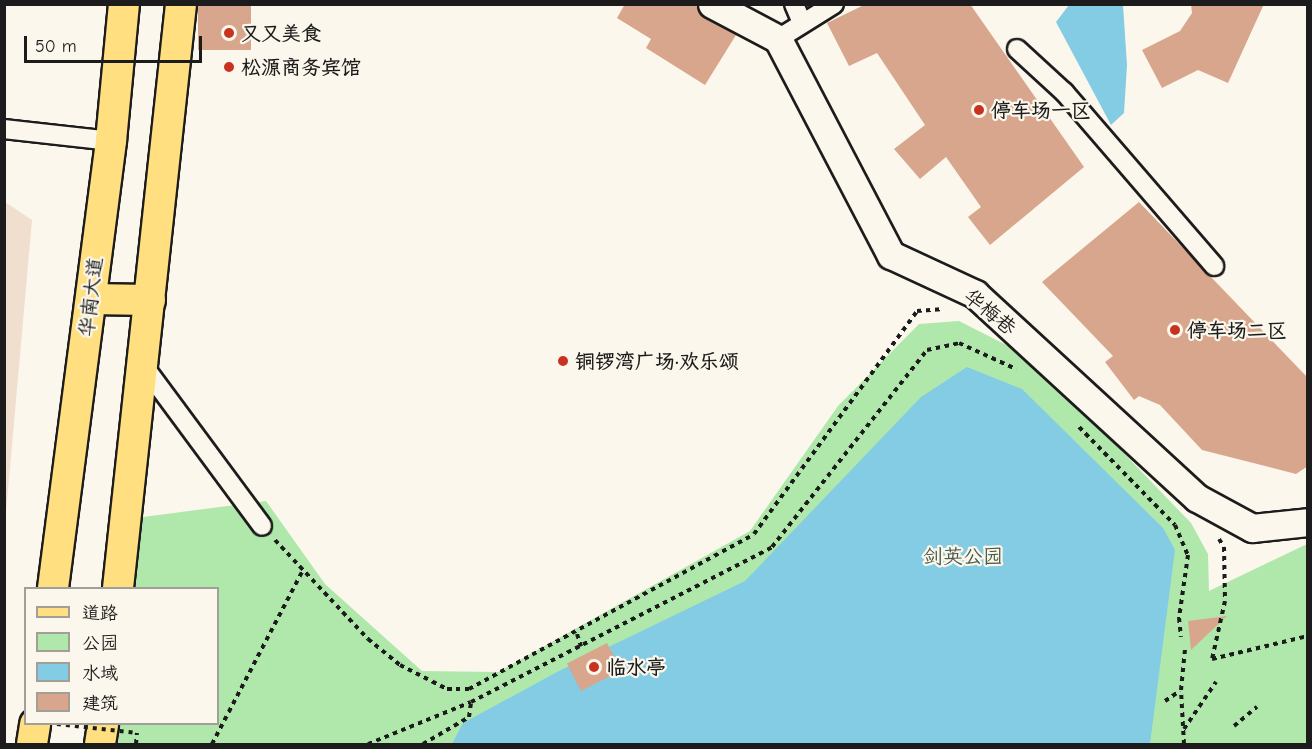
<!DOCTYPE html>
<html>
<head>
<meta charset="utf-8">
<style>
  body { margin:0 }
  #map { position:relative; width:1312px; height:749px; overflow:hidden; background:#fbf7ec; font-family:"Comic Neue","LXGW WenKai TC",sans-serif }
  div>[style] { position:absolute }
  .built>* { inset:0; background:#f0dfcf }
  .green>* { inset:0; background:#b0e8ac }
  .water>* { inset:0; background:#83cce3 }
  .building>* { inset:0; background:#d8a68c; transform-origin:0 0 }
  .path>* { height:4px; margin-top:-2px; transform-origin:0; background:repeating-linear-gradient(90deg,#1c1c1c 0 4.5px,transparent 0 9px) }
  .roads { filter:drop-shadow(2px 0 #1c1c1c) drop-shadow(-2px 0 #1c1c1c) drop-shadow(0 2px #1c1c1c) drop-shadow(0 -2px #1c1c1c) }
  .street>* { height:18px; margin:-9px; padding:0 9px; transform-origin:9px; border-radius:9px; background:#fbf7ec }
  .secondary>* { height:27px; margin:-13.5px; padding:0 13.5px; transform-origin:13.5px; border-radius:13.5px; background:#fbf7ec }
  .primary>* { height:30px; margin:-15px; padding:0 15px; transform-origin:15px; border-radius:15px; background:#ffdf80 }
  .path-bridge>* { height:4px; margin-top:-2px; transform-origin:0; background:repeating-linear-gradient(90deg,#1c1c1c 0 4.5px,transparent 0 9px) }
  .dots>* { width:16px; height:16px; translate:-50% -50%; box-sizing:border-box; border:3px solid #fbf7ec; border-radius:50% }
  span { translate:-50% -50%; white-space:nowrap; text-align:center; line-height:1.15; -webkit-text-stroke:4.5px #fbf7ec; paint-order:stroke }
  .poi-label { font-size:20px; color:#1c1c1c; font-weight:700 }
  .left { translate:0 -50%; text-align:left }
  .street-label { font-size:20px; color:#1c1c1c }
  .park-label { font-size:20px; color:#485947 }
  .frame { position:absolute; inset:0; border:6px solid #1c1c1c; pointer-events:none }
  .legend { position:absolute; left:24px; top:587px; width:195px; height:138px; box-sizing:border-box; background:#fbf7ec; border:2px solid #a29f99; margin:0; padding:8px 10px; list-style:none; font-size:18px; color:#1c1c1c }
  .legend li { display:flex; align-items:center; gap:12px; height:30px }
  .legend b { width:30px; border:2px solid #a29f99 }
  .scale { position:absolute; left:24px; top:36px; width:178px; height:27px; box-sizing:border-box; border:3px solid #1c1c1c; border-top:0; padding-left:8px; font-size:18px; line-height:21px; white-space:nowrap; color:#1c1c1c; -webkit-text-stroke:4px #fbf7ec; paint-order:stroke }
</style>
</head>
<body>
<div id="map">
  <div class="built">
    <div style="clip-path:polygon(5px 202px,32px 220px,5px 524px)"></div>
  </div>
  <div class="green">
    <div style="clip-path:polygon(959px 321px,1032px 358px,1191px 523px,1208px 554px,1209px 591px,1307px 544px,1307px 744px,118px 744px,119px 724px,218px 724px,218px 588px,129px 588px,135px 518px,266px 501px,325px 584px,422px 671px,498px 672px,750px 531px,838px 406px,919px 324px)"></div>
  </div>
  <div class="water">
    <div style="clip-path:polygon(1069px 5px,1123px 5px,1127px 65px,1124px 113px,1111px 125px,1056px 22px)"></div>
    <div style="clip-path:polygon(967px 367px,1022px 389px,1163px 528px,1175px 550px,1150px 744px,452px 744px,463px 723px,559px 671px,745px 581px,921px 397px)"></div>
  </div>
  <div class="building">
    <div style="left:198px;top:4px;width:53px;height:46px"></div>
    <div style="clip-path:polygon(625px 4px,696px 4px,704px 18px,736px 35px,705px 85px,646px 48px,651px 39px,617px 18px)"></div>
    <div style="clip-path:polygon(866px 4px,970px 4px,1084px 167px,990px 245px,968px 217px,981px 207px,946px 157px,920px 179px,894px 149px,925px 125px,877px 53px,849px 66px,827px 23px)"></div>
    <div style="clip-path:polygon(1191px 4px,1264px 4px,1228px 83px,1198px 70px,1162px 88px,1142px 50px,1180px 31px,1192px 13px)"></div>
    <div style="clip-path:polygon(1139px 202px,1308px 378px,1308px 466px,1296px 474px,1202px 450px,1160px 405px,1139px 396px,1134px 400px,1105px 362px,1113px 356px,1042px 282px)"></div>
    <div style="clip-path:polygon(1227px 616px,1191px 650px,1188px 621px)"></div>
    <div style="left:607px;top:643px;width:31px;height:45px;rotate:63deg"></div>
  </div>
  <div class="path">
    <div style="left:1079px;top:427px;width:137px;rotate:45.6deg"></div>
    <div style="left:1175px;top:525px;width:33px;rotate:67deg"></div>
    <div style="left:1188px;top:555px;width:64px;rotate:98.1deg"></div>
    <div style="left:1179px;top:618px;width:19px;rotate:84deg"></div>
    <div style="left:1219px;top:539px;width:9px;rotate:58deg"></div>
    <div style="left:1224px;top:547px;width:54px;rotate:88.9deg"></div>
    <div style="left:1225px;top:601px;width:59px;rotate:102.6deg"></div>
    <div style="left:1212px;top:659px;width:99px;rotate:-13.5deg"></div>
    <div style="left:275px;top:540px;width:136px;rotate:46.8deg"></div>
    <div style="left:368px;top:639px;width:41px;rotate:39.1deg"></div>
    <div style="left:400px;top:665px;width:53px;rotate:27.1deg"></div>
    <div style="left:447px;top:689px;width:22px"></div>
    <div style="left:469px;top:689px;width:324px;rotate:-28.5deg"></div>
    <div style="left:754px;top:534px;width:276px;rotate:-53.8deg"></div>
    <div style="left:917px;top:311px;width:27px;rotate:-4deg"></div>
    <div style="left:577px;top:634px;width:13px;rotate:72deg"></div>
    <div style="left:1165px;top:701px;width:18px;rotate:-34deg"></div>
    <div style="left:1234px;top:726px;width:30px;rotate:-40deg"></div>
    <div style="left:1184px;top:729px;width:57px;rotate:-55.8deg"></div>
    <div style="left:136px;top:744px;width:11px;rotate:-85deg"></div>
    <div style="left:212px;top:744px;width:196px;rotate:-62.4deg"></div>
    <div style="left:368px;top:744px;width:111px;rotate:-22.2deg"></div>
    <div style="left:471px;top:702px;width:339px;rotate:-27.2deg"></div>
    <div style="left:772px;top:547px;width:251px;rotate:-51.8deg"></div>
    <div style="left:927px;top:350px;width:33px;rotate:-12deg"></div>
    <div style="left:959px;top:343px;width:63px;rotate:24.5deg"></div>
    <div style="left:423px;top:744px;width:53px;rotate:-30.4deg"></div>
    <div style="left:469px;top:717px;width:15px;rotate:-82deg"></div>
    <div style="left:1184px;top:744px;width:54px;rotate:-93.2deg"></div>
    <div style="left:1181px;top:690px;width:41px;rotate:-84.4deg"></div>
  </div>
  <div class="roads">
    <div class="street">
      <div style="left:794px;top:4px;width:21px;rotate:67deg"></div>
      <div style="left:778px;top:39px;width:66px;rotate:-32deg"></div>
      <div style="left:1017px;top:49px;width:64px;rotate:42.5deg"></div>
      <div style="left:1064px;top:92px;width:230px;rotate:49.2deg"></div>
      <div style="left:4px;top:129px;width:108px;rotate:6.4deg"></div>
      <div style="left:143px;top:365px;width:200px;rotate:53.5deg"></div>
    </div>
    <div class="secondary">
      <div style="left:712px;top:4px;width:75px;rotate:27.9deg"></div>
      <div style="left:778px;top:39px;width:244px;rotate:62.4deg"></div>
      <div style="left:891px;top:255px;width:93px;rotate:24.9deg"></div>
      <div style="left:975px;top:294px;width:301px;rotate:42.6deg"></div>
      <div style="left:1197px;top:498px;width:63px;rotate:28.6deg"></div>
      <div style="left:1252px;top:528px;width:56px;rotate:-6.1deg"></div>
    </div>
    <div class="primary">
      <div style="left:91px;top:299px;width:59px;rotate:1deg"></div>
      <div style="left:53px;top:588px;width:451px;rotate:-82.6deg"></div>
      <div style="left:111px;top:141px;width:138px;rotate:-84.6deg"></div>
      <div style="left:118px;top:588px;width:587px;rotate:-83.84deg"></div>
      <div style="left:32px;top:744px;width:20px;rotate:-81deg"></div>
      <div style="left:100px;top:744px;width:20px;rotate:-81deg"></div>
    </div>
  </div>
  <div class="path-bridge">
    <div style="left:57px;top:724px;width:81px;rotate:6.4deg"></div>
  </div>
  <div class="dots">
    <div style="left:229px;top:33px;background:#c8321e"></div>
    <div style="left:229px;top:67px;background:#c8321e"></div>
    <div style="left:979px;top:110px;background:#c8321e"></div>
    <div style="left:1175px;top:330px;background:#c8321e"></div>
    <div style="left:563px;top:361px;background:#c8321e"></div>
    <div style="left:594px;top:667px;background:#c8321e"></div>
  </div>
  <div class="poi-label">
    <span class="left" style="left:241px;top:33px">又又美食</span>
    <span class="left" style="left:241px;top:67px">松源商务宾馆</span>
    <span class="left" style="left:991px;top:110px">停车场一区</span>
    <span class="left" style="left:1187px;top:330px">停车场二区</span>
    <span class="left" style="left:575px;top:361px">铜锣湾广场·欢乐颂</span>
    <span class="left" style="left:606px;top:667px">临水亭</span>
  </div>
  <div class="street-label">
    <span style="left:91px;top:297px;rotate:-83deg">华南大道</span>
    <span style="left:990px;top:312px;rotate:39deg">华梅巷</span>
  </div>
  <div class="park-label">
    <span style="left:963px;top:556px">剑英公园</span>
  </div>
  <div class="frame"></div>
  <ul class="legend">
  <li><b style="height:8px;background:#ffdf80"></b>道路</li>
  <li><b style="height:16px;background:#b0e8ac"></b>公园</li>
  <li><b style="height:16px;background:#83cce3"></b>水域</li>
  <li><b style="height:16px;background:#d8a68c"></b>建筑</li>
  </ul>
  <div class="scale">50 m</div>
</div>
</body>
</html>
